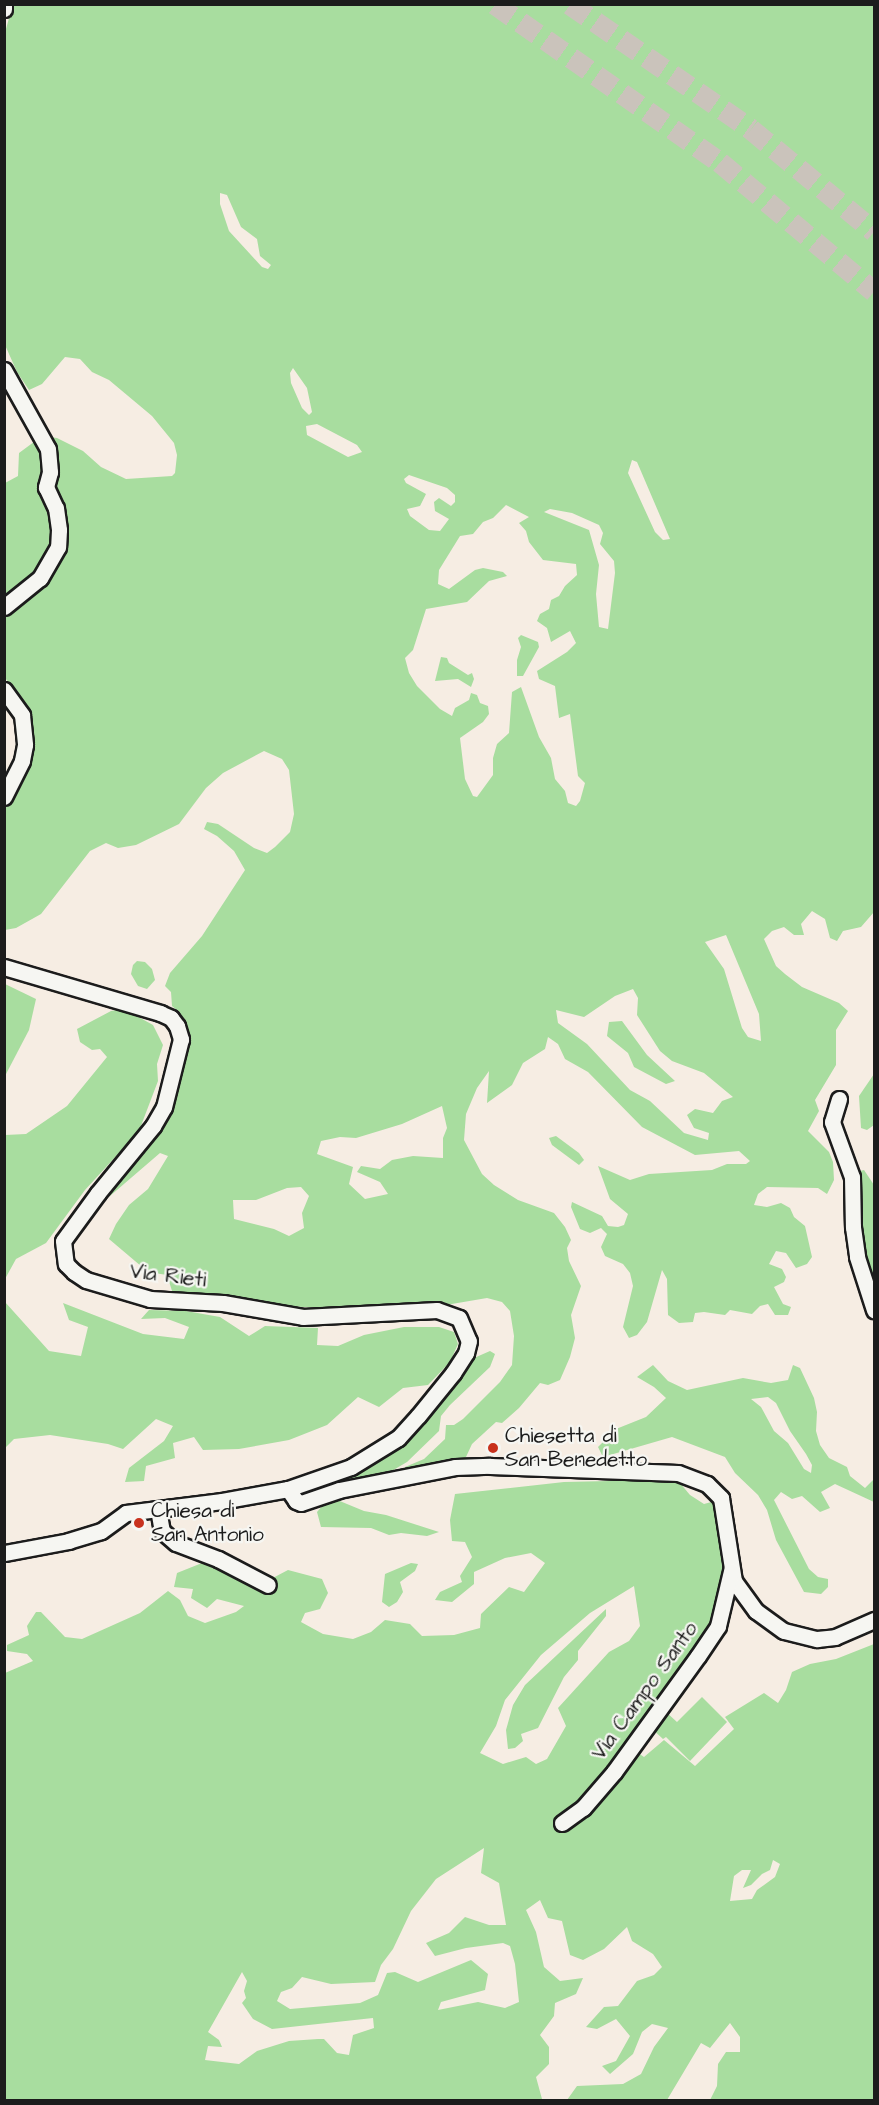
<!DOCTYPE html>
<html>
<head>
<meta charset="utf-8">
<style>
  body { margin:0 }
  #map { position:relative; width:879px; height:2105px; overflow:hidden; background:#f6ede3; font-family:"Architects Daughter",sans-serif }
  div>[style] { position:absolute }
  .green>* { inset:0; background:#a8dd9f }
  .highway-tunnel>* { height:21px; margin-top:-10.5px; transform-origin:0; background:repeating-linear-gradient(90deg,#cac3bb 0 21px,transparent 0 31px) }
  .roads { filter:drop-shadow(2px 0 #1c1c1c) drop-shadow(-2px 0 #1c1c1c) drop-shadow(0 2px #1c1c1c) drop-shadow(0 -2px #1c1c1c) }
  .minor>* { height:15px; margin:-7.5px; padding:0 7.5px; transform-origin:7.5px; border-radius:7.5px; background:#f6f6f2 }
  .dots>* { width:16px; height:16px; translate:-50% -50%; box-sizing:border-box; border:3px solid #f6f6f2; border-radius:50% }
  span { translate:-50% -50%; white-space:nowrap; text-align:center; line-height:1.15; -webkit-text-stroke:4.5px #f6f6f2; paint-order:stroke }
  .street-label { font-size:21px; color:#1c1c1c }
  .poi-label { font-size:21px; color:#1c1c1c }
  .left { translate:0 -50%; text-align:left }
  .frame { position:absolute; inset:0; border:6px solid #1c1c1c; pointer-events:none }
</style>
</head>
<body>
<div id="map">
  <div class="green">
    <div style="clip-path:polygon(evenodd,13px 4px,874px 5px,874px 912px,861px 927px,843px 931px,837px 941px,830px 938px,825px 919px,812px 911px,801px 924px,804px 935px,794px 935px,784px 927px,772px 931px,764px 939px,776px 966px,785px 974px,802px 987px,839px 1003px,848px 1011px,836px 1030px,836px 1065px,815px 1100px,819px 1111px,808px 1131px,829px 1152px,833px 1162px,834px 1180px,827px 1194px,818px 1188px,767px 1187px,758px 1194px,754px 1205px,767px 1207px,781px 1203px,790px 1208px,794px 1217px,805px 1226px,812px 1257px,807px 1264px,796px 1268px,786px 1253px,776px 1251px,769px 1264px,782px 1269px,786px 1277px,784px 1282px,774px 1287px,783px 1304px,791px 1307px,788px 1315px,775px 1315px,768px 1304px,760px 1306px,752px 1314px,730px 1310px,725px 1315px,704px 1312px,695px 1313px,693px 1322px,679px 1323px,668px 1315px,667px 1279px,662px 1270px,647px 1322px,637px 1335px,629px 1338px,623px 1327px,633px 1286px,630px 1273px,623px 1264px,605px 1256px,601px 1247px,607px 1234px,601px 1228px,590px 1233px,580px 1229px,571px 1207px,572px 1202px,602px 1216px,608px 1226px,618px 1227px,624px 1225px,628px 1214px,610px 1199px,598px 1166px,630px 1180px,649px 1174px,712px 1170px,727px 1164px,746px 1164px,750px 1161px,739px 1151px,695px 1155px,642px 1127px,588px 1072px,565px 1059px,558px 1044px,548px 1037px,545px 1049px,523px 1063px,512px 1085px,487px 1103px,489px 1071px,477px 1088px,466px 1114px,464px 1140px,482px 1174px,494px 1185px,518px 1200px,554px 1213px,565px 1227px,571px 1240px,567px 1248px,569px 1261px,581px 1286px,571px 1315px,575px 1338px,570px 1357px,560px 1380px,548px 1385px,540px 1383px,519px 1408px,502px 1423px,496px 1422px,472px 1444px,466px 1457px,457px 1464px,405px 1472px,405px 1467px,424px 1459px,445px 1439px,446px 1425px,454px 1425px,463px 1419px,500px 1382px,512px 1365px,514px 1336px,510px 1311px,502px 1302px,487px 1298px,440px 1306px,336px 1309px,185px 1300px,172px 1291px,167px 1275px,148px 1272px,109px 1239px,116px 1224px,129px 1205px,148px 1189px,168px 1156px,160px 1153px,110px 1196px,102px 1198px,170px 1117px,179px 1073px,184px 1029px,179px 1012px,172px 1006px,171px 992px,165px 986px,170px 973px,202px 936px,245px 870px,234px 851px,217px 836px,204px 829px,207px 822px,218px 824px,254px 848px,267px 853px,275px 847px,290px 832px,294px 814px,289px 770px,282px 759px,264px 751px,223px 773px,206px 788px,179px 824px,136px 845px,118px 848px,106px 843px,90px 851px,41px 914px,16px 928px,5px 930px,5px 810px,32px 747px,27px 705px,5px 678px,5px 483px,18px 476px,19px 453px,42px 436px,57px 438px,83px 451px,101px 467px,126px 479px,172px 476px,175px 473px,177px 455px,174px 443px,152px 416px,109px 380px,92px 372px,80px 359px,65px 357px,42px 384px,29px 390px,17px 372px,5px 345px,4px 36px,13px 4px,220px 193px,227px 195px,241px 227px,257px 239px,260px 256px,271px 265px,268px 269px,262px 267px,229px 231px,220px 204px,220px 193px,13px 4px,293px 368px,307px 388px,312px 412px,309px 415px,302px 408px,291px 383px,290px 373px,293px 368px,13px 4px,317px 424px,357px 445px,362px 452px,348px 457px,307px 435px,306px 426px,317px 424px,13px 4px,632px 460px,637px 462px,670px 539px,663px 540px,655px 532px,628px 473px,632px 460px,13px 4px,409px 475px,447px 488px,455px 495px,455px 502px,451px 506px,439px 498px,434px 502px,435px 511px,449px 519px,440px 531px,429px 530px,410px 516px,407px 509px,420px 506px,426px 494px,406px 483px,404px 479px,409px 475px,13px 4px,506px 505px,529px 517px,519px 523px,526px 531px,529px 542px,543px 560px,576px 564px,577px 575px,565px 586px,559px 596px,551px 600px,549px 609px,540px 614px,537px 621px,547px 628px,551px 642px,570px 631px,576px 643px,567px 652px,537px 671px,539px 679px,555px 686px,559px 718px,570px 714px,578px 776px,585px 783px,580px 801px,576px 806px,568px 803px,565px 791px,555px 779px,551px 758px,539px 737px,521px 687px,512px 692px,509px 733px,497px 744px,493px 758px,493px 775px,477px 797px,473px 796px,465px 779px,460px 738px,483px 722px,489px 714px,488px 706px,480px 703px,477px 695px,471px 693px,469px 700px,455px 708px,452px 716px,440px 709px,417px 686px,409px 673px,405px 658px,413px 650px,426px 609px,467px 602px,489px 581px,507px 576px,503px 572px,483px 568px,475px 570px,449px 589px,438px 584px,439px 570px,460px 536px,473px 534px,483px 522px,493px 518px,506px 505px,13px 4px,550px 509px,572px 513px,599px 525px,603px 533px,600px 544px,614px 561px,615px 573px,608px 629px,599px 627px,596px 594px,599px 565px,589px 530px,544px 512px,550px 509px,13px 4px,726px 935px,759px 1014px,761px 1041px,748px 1037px,742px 1028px,724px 969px,705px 942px,726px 935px,13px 4px,633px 989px,638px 998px,637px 1015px,660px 1051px,672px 1061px,704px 1073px,733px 1097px,722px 1101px,713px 1113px,695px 1109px,687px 1115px,694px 1128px,709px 1133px,708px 1140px,684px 1133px,650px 1101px,630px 1090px,587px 1044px,558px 1023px,556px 1010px,584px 1017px,615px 996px,633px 989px,13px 4px,442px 1106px,447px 1128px,443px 1138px,443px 1158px,413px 1156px,392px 1160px,380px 1169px,361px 1166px,357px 1172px,380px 1182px,388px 1194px,365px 1199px,349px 1184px,353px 1167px,317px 1154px,321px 1141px,340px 1137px,356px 1138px,402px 1124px,442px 1106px,13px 4px,301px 1187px,309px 1196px,302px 1213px,304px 1228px,289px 1236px,274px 1229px,234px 1219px,233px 1200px,256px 1200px,287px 1188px,301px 1187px)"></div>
    <div style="clip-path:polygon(521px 635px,538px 642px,539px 647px,523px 676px,517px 676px,517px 660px,521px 647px,518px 638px)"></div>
    <div style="clip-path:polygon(441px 657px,447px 658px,449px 663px,468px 675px,472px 673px,474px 679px,471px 687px,458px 679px,435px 681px)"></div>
    <div style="clip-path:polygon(137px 961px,145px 962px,152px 969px,155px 980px,147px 989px,138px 986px,131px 974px,133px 965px)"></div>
    <div style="clip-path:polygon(5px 984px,36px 999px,29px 1030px,5px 1076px)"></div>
    <div style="clip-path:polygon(124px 1009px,153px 1025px,163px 1045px,157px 1064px,158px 1081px,139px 1131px,85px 1190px,46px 1243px,16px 1259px,5px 1279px,5px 1135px,26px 1134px,67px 1106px,107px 1057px,100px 1049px,92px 1050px,80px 1042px,77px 1029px,111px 1011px)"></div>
    <div style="clip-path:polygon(622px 1021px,647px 1055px,675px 1081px,666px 1084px,634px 1067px,628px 1053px,607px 1036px,609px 1022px)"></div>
    <div style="clip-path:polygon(874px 1074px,874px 1125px,867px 1130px,861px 1128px,859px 1096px)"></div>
    <div style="clip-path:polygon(556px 1136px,579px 1153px,584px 1160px,579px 1165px,552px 1145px,549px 1138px)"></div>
    <div style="clip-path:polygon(864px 1170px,874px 1185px,874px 1317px,849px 1237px,856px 1172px)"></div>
    <div style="clip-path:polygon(5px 1302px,49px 1351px,81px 1356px,88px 1327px,69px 1320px,63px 1303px,143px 1334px,184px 1339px,189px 1327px,165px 1318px,141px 1319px,149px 1310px,186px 1311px,220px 1317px,249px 1336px,265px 1326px,318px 1328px,317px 1345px,338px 1346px,364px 1335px,404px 1327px,439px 1327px,454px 1332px,458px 1344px,450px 1362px,428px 1385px,403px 1388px,379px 1407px,358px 1397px,327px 1425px,289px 1440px,239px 1449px,203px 1450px,194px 1437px,173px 1443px,175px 1458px,146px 1466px,144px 1481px,125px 1482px,129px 1468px,164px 1441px,173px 1426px,156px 1419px,123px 1449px,108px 1444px,50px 1435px,14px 1439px,5px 1448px)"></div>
    <div style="clip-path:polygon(490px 1351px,495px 1354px,490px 1367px,450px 1405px,441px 1416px,439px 1431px,407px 1462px,390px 1472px,336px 1487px,332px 1484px,335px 1478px,433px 1407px,474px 1358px)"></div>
    <div style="clip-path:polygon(evenodd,653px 1365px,668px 1381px,687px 1390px,743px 1378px,771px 1383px,788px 1380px,793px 1365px,800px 1368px,814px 1398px,817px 1412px,816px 1431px,820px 1445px,829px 1458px,847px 1467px,850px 1476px,865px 1488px,874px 1479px,874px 1502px,835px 1484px,821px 1492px,830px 1508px,820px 1512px,802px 1496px,792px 1499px,781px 1492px,774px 1500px,809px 1569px,818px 1577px,828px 1579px,828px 1587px,821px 1594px,804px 1592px,776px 1540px,767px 1510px,758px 1495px,735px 1473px,725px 1457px,672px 1437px,603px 1457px,598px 1447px,616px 1429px,646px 1417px,666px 1398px,654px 1387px,637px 1377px,653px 1365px,768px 1397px,776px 1403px,790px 1431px,806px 1454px,812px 1465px,811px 1473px,804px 1469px,788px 1443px,774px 1431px,761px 1407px,751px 1399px,768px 1397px)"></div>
    <div style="clip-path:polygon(evenodd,655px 1480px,680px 1483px,690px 1495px,704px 1504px,715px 1501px,726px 1567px,720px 1600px,707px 1632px,628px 1746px,644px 1757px,664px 1740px,695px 1766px,734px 1729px,725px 1717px,764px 1693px,778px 1703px,786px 1690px,792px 1672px,810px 1664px,836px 1659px,874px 1644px,874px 2100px,710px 2100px,717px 2086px,718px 2064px,726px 2052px,740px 2052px,740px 2037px,730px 2023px,710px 2048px,701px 2043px,667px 2100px,567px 2100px,577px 2086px,623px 2084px,641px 2074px,654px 2047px,668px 2028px,652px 2024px,642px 2032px,633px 2054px,610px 2074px,602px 2066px,616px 2061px,630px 2036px,616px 2019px,597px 2029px,586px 2027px,604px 2007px,618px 2006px,637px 1981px,654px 1975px,662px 1967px,653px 1954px,632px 1941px,627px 1927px,604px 1949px,583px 1960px,570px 1955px,562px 1921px,548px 1918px,540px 1900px,526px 1910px,536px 1932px,544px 1967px,560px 1981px,583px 1978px,576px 1994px,555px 2003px,554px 2016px,540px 2035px,549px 2047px,549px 2064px,536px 2077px,542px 2099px,546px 2100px,5px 2100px,5px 1673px,33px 1661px,27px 1654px,7px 1651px,7px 1645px,29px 1635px,27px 1626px,36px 1612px,41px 1612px,65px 1637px,82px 1639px,140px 1613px,168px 1591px,180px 1600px,188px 1616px,205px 1623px,236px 1612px,244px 1606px,217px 1599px,207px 1608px,191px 1598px,193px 1589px,174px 1587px,177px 1573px,207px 1561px,269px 1580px,288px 1570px,322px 1579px,328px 1593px,320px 1609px,305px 1613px,301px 1622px,323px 1634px,353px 1639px,371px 1632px,385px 1620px,410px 1624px,422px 1636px,454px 1635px,480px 1628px,481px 1614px,509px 1587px,524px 1592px,545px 1563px,531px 1553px,505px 1558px,474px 1572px,474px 1584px,452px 1602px,435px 1600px,440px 1592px,462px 1582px,460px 1576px,472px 1557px,465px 1542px,452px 1541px,450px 1520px,455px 1494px,564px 1482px,655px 1480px,634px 1586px,640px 1626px,629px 1641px,609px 1652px,558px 1708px,566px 1726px,547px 1759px,536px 1764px,526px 1757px,503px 1764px,480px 1753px,496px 1726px,505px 1700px,541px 1655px,590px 1613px,634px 1586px,655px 1480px,484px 1848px,481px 1873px,499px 1883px,506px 1925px,489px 1925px,465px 1917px,449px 1933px,426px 1943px,435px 1956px,466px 1948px,503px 1943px,510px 1946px,515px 1964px,519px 2002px,505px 2008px,478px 2002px,438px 2010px,441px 2002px,485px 1990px,488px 1974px,471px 1960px,418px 1982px,395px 1972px,387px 1973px,378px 1995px,360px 2003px,290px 2009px,277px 2001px,281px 1992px,292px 1988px,302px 1977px,331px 1984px,375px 1982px,381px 1965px,393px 1949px,411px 1911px,436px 1879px,484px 1848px,655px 1480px,773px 1860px,780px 1864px,775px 1877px,757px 1890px,752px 1899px,730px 1901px,734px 1876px,742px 1870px,751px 1870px,743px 1888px,751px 1885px,762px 1874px,770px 1870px,773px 1860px,655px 1480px,242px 1972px,247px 1981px,244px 1991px,246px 1998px,242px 2003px,253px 2019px,272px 2029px,373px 2018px,374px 2028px,353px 2035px,349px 2055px,337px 2053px,324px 2039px,318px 2039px,289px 2041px,257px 2051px,239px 2064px,205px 2060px,208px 2046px,222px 2047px,219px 2040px,208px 2032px,242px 1972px)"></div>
    <div style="clip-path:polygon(330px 1497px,364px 1511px,386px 1515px,439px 1532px,427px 1536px,401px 1533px,389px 1535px,371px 1528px,321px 1527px,317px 1512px)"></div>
    <div style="clip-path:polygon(411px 1563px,418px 1564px,415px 1571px,400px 1582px,403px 1592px,397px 1602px,389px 1607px,382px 1602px,385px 1574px)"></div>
    <div style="clip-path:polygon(606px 1609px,606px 1616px,578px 1651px,578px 1660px,564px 1677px,538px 1728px,521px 1734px,523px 1741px,515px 1748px,508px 1749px,506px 1730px,513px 1705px,525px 1685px)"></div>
    <div style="clip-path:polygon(702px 1697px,727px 1722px,690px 1761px,666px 1737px,663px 1739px,651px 1728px,666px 1712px,677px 1722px)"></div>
  </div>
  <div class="highway-tunnel">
    <div style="left:495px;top:4px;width:275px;rotate:35.1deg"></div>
    <div style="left:720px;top:162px;width:201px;rotate:40deg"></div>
    <div style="left:570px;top:4px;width:220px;rotate:34.6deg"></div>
    <div style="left:751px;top:129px;width:160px;rotate:39.7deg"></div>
  </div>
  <div class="roads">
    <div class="minor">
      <div style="left:4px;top:5px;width:4px;rotate:90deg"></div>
      <div style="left:4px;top:370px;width:90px;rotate:60.9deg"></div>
      <div style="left:48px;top:449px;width:23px;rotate:85deg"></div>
      <div style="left:50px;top:472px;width:16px;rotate:105deg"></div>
      <div style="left:46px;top:487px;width:23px;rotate:65deg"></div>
      <div style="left:56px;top:508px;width:22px;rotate:82deg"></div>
      <div style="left:59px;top:530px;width:17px;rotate:93deg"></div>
      <div style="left:58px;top:547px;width:36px;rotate:120deg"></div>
      <div style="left:40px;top:578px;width:46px;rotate:141.1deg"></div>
      <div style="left:4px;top:690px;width:31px;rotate:54deg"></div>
      <div style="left:22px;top:715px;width:30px;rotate:84deg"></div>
      <div style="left:25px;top:745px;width:16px;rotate:101deg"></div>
      <div style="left:22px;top:761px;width:40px;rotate:116.6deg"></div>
      <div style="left:4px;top:967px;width:163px;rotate:16.4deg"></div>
      <div style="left:160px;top:1013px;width:12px;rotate:24deg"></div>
      <div style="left:171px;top:1018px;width:10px;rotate:53deg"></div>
      <div style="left:177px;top:1026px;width:14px;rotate:73deg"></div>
      <div style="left:181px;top:1039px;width:70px;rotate:104deg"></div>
      <div style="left:164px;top:1107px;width:22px;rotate:120deg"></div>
      <div style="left:153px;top:1126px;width:87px;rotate:129.4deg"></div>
      <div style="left:98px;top:1193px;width:59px;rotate:126.1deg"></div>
      <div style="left:63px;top:1241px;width:23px;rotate:83deg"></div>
      <div style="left:66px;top:1264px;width:11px;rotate:45deg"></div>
      <div style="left:74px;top:1272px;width:14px;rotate:34deg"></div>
      <div style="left:86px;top:1280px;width:67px;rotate:16.5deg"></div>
      <div style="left:150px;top:1299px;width:73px;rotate:3.1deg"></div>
      <div style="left:223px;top:1303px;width:81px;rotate:9.9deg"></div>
      <div style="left:303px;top:1317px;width:134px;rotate:-3deg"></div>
      <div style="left:437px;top:1310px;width:23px;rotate:20deg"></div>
      <div style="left:459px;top:1318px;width:25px;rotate:67deg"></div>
      <div style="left:469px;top:1341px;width:12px;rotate:104deg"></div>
      <div style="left:466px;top:1353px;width:24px;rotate:123deg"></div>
      <div style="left:453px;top:1373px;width:55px;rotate:129.1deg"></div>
      <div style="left:418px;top:1416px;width:30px;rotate:132deg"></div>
      <div style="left:398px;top:1438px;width:55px;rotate:148.3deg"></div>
      <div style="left:351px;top:1467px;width:67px;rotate:160.8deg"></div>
      <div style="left:288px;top:1489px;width:67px;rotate:169.7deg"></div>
      <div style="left:222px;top:1501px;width:97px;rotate:172.9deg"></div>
      <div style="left:126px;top:1513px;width:31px;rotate:144deg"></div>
      <div style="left:101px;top:1531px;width:34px;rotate:163deg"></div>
      <div style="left:69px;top:1541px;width:66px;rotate:169.5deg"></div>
      <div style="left:839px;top:1099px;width:24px;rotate:107deg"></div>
      <div style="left:832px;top:1122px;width:59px;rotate:70deg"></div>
      <div style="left:852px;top:1177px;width:50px;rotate:88.9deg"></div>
      <div style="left:853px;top:1227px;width:30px;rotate:82deg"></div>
      <div style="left:857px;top:1257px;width:56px;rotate:72.2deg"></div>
      <div style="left:288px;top:1489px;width:14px;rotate:56deg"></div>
      <div style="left:296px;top:1501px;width:5px;rotate:22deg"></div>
      <div style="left:301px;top:1503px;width:40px;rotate:-18.9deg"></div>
      <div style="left:339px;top:1490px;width:118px;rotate:-11.2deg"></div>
      <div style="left:455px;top:1467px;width:35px;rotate:-2deg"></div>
      <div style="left:490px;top:1466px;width:188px;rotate:2.1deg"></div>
      <div style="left:678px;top:1473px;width:31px;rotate:21deg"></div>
      <div style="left:707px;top:1484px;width:20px;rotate:45deg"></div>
      <div style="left:721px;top:1498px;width:84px;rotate:81.1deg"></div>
      <div style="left:734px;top:1581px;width:37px;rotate:54deg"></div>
      <div style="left:756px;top:1611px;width:34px;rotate:36deg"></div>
      <div style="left:784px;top:1631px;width:34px;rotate:14deg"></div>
      <div style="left:817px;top:1639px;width:18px;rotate:-6deg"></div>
      <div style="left:835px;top:1637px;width:43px;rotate:-23.6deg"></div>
      <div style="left:158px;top:1509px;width:22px;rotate:80deg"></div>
      <div style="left:162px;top:1531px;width:18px;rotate:41deg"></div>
      <div style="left:176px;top:1543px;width:45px;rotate:20.9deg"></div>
      <div style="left:218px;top:1559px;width:56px;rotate:27.5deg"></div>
      <div style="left:562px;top:1823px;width:26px;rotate:-36deg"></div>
      <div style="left:583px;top:1808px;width:48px;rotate:-49.3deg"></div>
      <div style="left:614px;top:1772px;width:143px;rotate:-54.1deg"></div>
      <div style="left:698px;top:1656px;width:36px;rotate:-56deg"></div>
      <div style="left:718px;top:1626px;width:57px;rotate:-76.7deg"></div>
    </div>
  </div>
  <div class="dots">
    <div style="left:493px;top:1448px;background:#c8321e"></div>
    <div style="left:139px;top:1523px;background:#c8321e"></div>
  </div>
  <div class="street-label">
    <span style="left:168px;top:1276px;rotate:7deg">Via Rieti</span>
    <span style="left:645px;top:1691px;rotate:-54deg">Via Campo Santo</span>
  </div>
  <div class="poi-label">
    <span class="left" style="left:505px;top:1448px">Chiesetta di<br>San Benedetto</span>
    <span class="left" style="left:151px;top:1523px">Chiesa di<br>San Antonio</span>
  </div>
  <div class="frame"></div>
</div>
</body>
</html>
